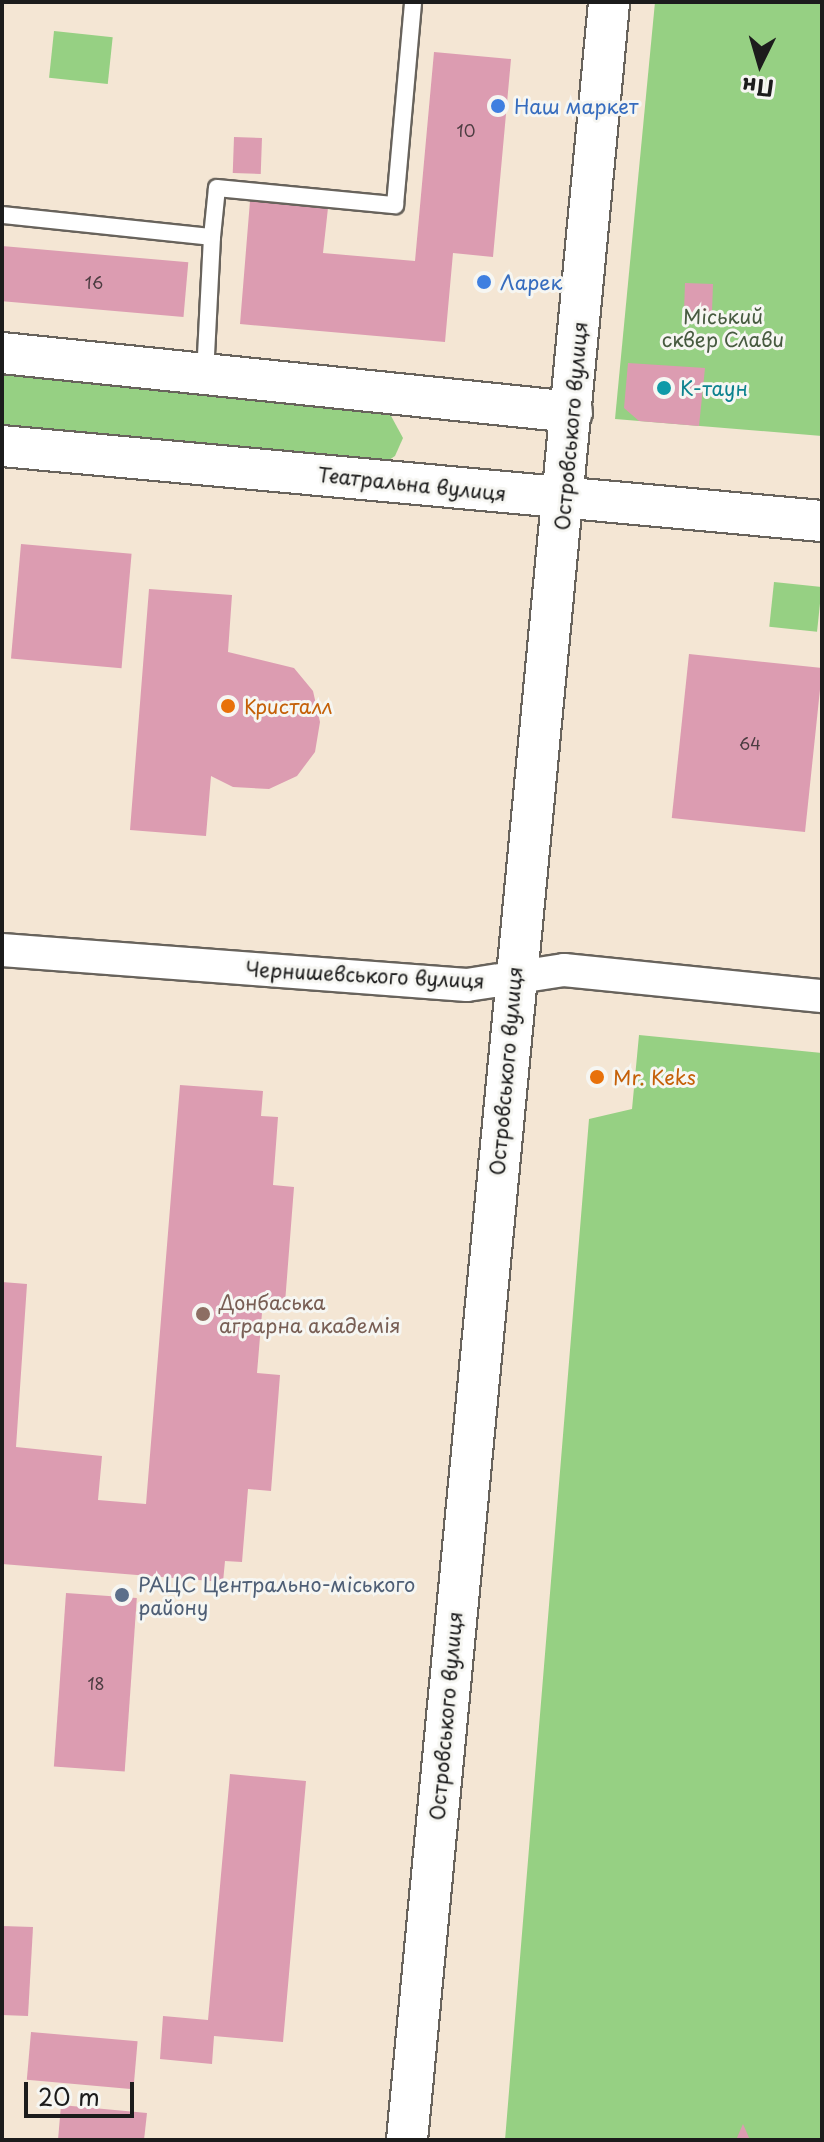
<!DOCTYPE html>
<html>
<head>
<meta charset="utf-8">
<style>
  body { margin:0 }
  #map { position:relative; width:824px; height:2142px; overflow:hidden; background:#f4e6d4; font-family:"Playpen Sans",sans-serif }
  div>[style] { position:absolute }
  .green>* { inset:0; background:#96d083; transform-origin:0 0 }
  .building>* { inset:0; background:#dc9cb1; transform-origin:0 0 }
  .roads { filter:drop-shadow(2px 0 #68635c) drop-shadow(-2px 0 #68635c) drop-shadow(0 2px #68635c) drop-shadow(0 -2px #68635c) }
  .service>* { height:16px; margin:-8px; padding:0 8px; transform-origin:8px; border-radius:8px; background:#fff }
  .minor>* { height:32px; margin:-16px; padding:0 16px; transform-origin:16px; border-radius:16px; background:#fff }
  .tertiary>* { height:40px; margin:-20px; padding:0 20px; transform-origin:20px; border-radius:20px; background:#fff }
  .dots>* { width:22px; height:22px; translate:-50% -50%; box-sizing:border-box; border:4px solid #f6f6f2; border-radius:50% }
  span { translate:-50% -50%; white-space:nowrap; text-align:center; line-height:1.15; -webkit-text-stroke:6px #f6f6f2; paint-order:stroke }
  .number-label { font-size:16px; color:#4c3c41 }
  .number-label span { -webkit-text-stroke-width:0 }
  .shop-label { font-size:20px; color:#366cbe }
  .left { translate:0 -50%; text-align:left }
  .park-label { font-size:20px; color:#475b40 }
  .culture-label { font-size:20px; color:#0d838f }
  .street-label { font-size:20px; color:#1c1c1c }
  .food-label { font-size:20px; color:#c56008 }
  .education-label { font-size:20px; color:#785e54 }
  .service-label { font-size:20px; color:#4e5e75 }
  .frame { position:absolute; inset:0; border:4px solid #1c1c1c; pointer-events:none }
  .north { position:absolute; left:720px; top:24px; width:80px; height:80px; -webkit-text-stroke:6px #f6f6f2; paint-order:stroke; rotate:185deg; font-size:22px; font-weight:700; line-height:32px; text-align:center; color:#1c1c1c }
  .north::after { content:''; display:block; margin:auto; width:28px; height:36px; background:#1c1c1c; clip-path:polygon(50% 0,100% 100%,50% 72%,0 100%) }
  .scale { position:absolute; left:24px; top:2082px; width:110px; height:36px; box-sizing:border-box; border:4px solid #1c1c1c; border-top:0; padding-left:10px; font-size:24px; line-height:28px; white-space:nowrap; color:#1c1c1c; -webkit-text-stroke:6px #f6f6f2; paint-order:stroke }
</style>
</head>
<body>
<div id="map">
  <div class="green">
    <div style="clip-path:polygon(655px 2px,822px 2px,822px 436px,615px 419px)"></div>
    <div style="left:54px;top:31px;width:59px;height:47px;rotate:6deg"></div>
    <div style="clip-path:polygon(2px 365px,384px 403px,403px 438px,395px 456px,377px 468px,2px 434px)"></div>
    <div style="left:774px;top:582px;width:48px;height:45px;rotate:6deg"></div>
    <div style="clip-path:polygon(639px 1035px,822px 1053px,822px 2140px,505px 2140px,589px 1119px,632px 1109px)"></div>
  </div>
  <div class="building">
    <div style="clip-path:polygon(434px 52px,511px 59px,493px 257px,453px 253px,445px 342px,240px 324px,250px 201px,328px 208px,323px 253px,415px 261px)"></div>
    <div style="left:234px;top:137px;width:28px;height:36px;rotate:2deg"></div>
    <div style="left:2px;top:246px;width:187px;height:55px;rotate:5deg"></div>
    <div style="left:685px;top:283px;width:28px;height:37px;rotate:2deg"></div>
    <div style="clip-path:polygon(628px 363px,705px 368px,699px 426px,639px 421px,624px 408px)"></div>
    <div style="left:21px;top:544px;width:111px;height:115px;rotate:5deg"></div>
    <div style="clip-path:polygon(149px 589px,232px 595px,228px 652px,294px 668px,313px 691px,320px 722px,315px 752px,297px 776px,269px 789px,233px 787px,211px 776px,206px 836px,130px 830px)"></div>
    <div style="left:689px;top:654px;width:134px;height:165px;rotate:6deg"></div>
    <div style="clip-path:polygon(180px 1085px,263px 1091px,261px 1116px,278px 1117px,273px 1185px,294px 1187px,285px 1303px,263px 1301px,257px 1373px,280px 1375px,271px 1491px,248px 1489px,242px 1562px,225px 1561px,223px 1582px,2px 1564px,2px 1282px,27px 1284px,16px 1447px,102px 1456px,98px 1500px,146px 1504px)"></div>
    <div style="left:66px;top:1593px;width:71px;height:174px;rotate:4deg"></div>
    <div style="clip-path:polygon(230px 1774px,306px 1781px,283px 2042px,214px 2036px,212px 2064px,160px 2059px,163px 2016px,208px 2020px)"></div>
    <div style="clip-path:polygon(2px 1926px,33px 1927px,28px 2016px,2px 2015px)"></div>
    <div style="left:31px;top:2032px;width:107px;height:48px;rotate:5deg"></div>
    <div style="clip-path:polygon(61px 2105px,147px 2113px,144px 2140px,58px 2140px)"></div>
    <div style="clip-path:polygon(743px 2124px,750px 2140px,736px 2140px)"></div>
  </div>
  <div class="roads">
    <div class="service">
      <div style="left:2px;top:215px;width:211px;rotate:6deg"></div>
      <div style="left:212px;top:237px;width:136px;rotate:92.9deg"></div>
      <div style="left:212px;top:237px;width:49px;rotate:-84.2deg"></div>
      <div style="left:217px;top:188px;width:179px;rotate:5.5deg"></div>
      <div style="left:395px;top:205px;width:204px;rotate:-84.9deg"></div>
    </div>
    <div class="minor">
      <div style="left:2px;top:950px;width:466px;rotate:4.3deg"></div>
      <div style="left:467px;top:985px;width:98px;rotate:-8.8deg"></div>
      <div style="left:564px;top:970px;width:259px;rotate:5.8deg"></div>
    </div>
    <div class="tertiary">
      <div style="left:2px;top:353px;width:573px;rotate:5.91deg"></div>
      <div style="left:2px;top:446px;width:823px;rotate:5.23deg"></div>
      <div style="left:407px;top:2140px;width:2148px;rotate:-84.6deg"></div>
    </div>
  </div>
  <div class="dots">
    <div style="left:498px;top:106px;background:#3f7fe0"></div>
    <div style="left:484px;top:282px;background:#3f7fe0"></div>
    <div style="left:664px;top:388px;background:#0f9aa8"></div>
    <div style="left:228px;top:706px;background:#e8710a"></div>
    <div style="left:597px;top:1077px;background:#e8710a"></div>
    <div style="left:203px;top:1314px;background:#8d6e63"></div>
    <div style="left:122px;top:1595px;background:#5c6f8a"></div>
  </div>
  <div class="number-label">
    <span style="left:466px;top:130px">10</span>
    <span style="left:94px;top:282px">16</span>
    <span style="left:750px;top:743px">64</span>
    <span style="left:96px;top:1683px">18</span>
  </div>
  <div class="shop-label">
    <span class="left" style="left:514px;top:106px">Наш маркет</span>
    <span class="left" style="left:500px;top:282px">Ларек</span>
  </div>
  <div class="park-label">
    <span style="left:723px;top:328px">Міський<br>сквер Слави</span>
  </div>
  <div class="culture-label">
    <span class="left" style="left:680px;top:388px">K-таун</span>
  </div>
  <div class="street-label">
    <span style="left:571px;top:426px;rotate:-85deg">Островського вулиця</span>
    <span style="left:412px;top:484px;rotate:6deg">Театральна вулиця</span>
    <span style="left:365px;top:975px;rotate:3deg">Чернишевського вулиця</span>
    <span style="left:506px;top:1071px;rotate:-85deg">Островського вулиця</span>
    <span style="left:446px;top:1716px;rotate:-85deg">Островського вулиця</span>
  </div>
  <div class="food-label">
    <span class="left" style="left:244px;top:706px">Кристалл</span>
    <span class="left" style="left:613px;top:1077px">Mr. Keks</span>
  </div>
  <div class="education-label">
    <span class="left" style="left:219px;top:1314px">Донбаська<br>аграрна академія</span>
  </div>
  <div class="service-label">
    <span class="left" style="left:138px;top:1596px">РАЦС Центрально-міського<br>району</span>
  </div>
  <div class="frame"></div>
  <div class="north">Пн</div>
  <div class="scale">20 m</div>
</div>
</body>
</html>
